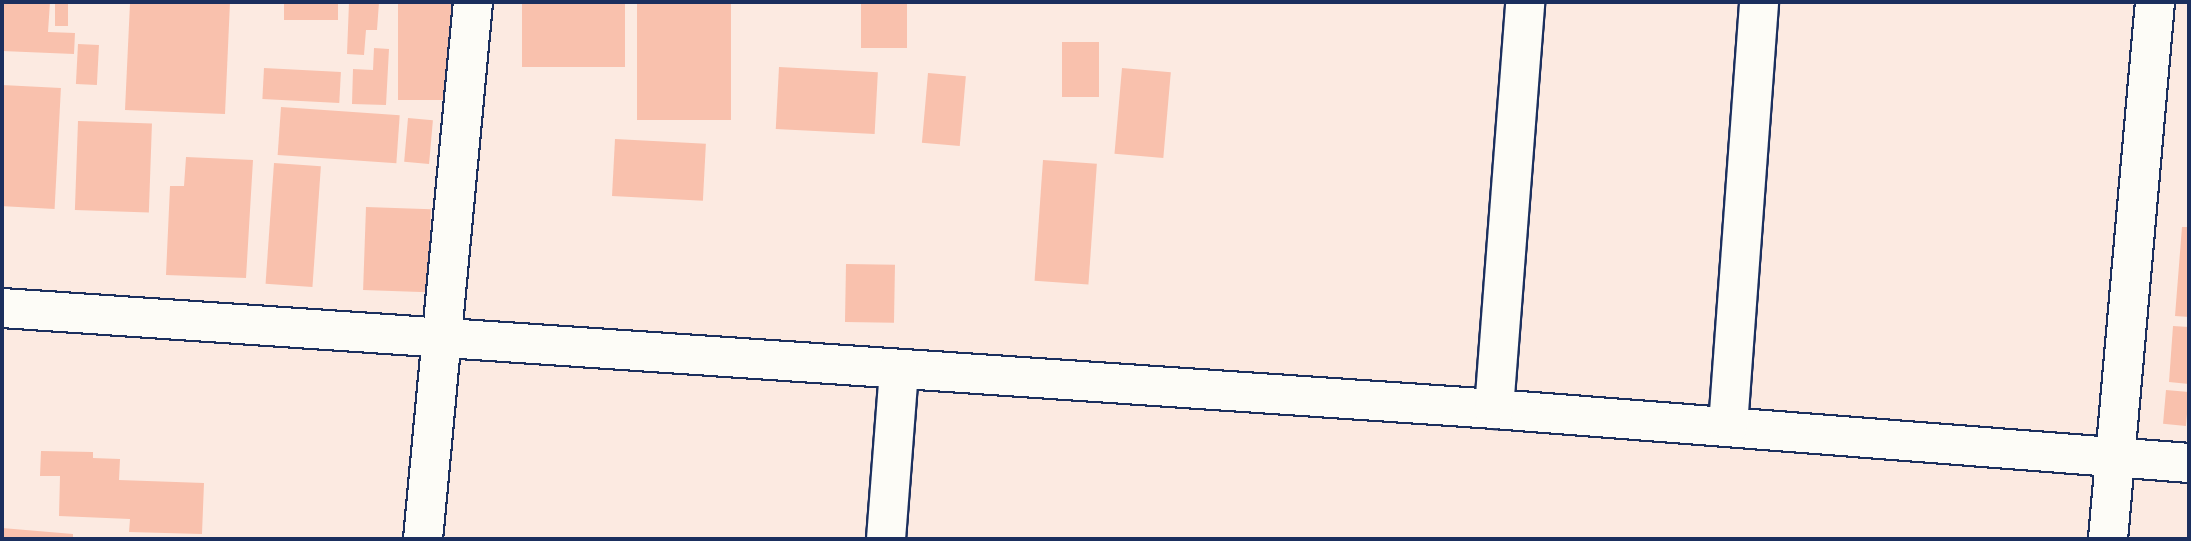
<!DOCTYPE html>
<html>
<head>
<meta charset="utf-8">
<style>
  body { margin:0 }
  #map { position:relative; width:2191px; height:541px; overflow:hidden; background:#fceae1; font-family:Kalam,sans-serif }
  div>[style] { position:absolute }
  .building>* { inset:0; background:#f9c1ad; transform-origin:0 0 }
  .roads { filter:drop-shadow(2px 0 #1b2f5e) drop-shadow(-2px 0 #1b2f5e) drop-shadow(0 2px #1b2f5e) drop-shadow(0 -2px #1b2f5e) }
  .minor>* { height:38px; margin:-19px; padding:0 19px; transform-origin:19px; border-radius:19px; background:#fdfcf7 }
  span { translate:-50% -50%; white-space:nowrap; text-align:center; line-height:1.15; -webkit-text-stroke:5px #fdfcf7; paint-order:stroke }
  .frame { position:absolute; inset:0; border:4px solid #1b2f5e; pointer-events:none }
</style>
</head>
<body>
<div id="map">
  <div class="building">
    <div style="clip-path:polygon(2px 2px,50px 2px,48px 32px,75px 33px,74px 54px,2px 51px)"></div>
    <div style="left:55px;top:2px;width:13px;height:24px"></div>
    <div style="clip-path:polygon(189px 2px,230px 2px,225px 114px,125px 110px,130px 3px)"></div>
    <div style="left:284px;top:2px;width:54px;height:18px"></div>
    <div style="clip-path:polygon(349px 2px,379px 2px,377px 30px,366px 30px,364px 55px,347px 54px)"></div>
    <div style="left:398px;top:2px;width:53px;height:98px"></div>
    <div style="left:522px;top:2px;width:103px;height:65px"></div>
    <div style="left:637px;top:2px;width:94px;height:118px"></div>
    <div style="left:861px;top:2px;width:46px;height:46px"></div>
    <div style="left:1062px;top:42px;width:37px;height:55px"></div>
    <div style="left:78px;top:44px;width:21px;height:40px;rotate:3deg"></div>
    <div style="clip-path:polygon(374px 48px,389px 49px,386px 105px,352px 104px,353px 69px,373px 70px)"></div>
    <div style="left:779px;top:67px;width:99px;height:62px;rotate:3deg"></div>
    <div style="left:264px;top:68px;width:77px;height:31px;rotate:3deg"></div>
    <div style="left:1122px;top:68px;width:49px;height:86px;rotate:5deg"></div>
    <div style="left:928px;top:73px;width:38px;height:70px;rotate:5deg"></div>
    <div style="left:2px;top:85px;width:59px;height:121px;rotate:3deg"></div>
    <div style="left:281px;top:107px;width:119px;height:48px;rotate:4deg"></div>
    <div style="left:408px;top:118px;width:25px;height:44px;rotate:5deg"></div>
    <div style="left:78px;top:121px;width:74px;height:89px;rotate:2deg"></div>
    <div style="left:615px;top:139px;width:91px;height:57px;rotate:3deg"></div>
    <div style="clip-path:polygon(186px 157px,253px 160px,246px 278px,166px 275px,170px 186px,184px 186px)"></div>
    <div style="left:1043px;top:160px;width:54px;height:121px;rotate:4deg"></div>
    <div style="left:274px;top:163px;width:47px;height:121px;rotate:4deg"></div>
    <div style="left:366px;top:207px;width:65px;height:83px;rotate:2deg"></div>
    <div style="clip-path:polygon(2182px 227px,2189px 227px,2189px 317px,2175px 316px)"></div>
    <div style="left:846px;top:264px;width:49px;height:58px;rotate:1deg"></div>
    <div style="clip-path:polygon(2173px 326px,2189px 327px,2189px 384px,2169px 382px)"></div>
    <div style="left:2166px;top:390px;width:23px;height:34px;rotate:5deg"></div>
    <div style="clip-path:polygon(41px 451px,93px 452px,93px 458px,120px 459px,119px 480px,204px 483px,202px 534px,129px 532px,130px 519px,59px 516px,60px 476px,40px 476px)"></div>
    <div style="clip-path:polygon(2px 528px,73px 534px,73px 539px,2px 539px)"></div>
  </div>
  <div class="roads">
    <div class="minor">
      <div style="left:2px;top:308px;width:1495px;rotate:3.87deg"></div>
      <div style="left:1494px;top:409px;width:697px;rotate:4.44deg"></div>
      <div style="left:1494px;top:409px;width:408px;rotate:-85.6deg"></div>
      <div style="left:1728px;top:426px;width:425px;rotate:-85.8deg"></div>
      <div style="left:423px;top:539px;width:539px;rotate:-84.68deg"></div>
      <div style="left:886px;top:539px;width:170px;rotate:-85.6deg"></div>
      <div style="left:2108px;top:539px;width:539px;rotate:-85deg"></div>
    </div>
  </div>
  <div class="frame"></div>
</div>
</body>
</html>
